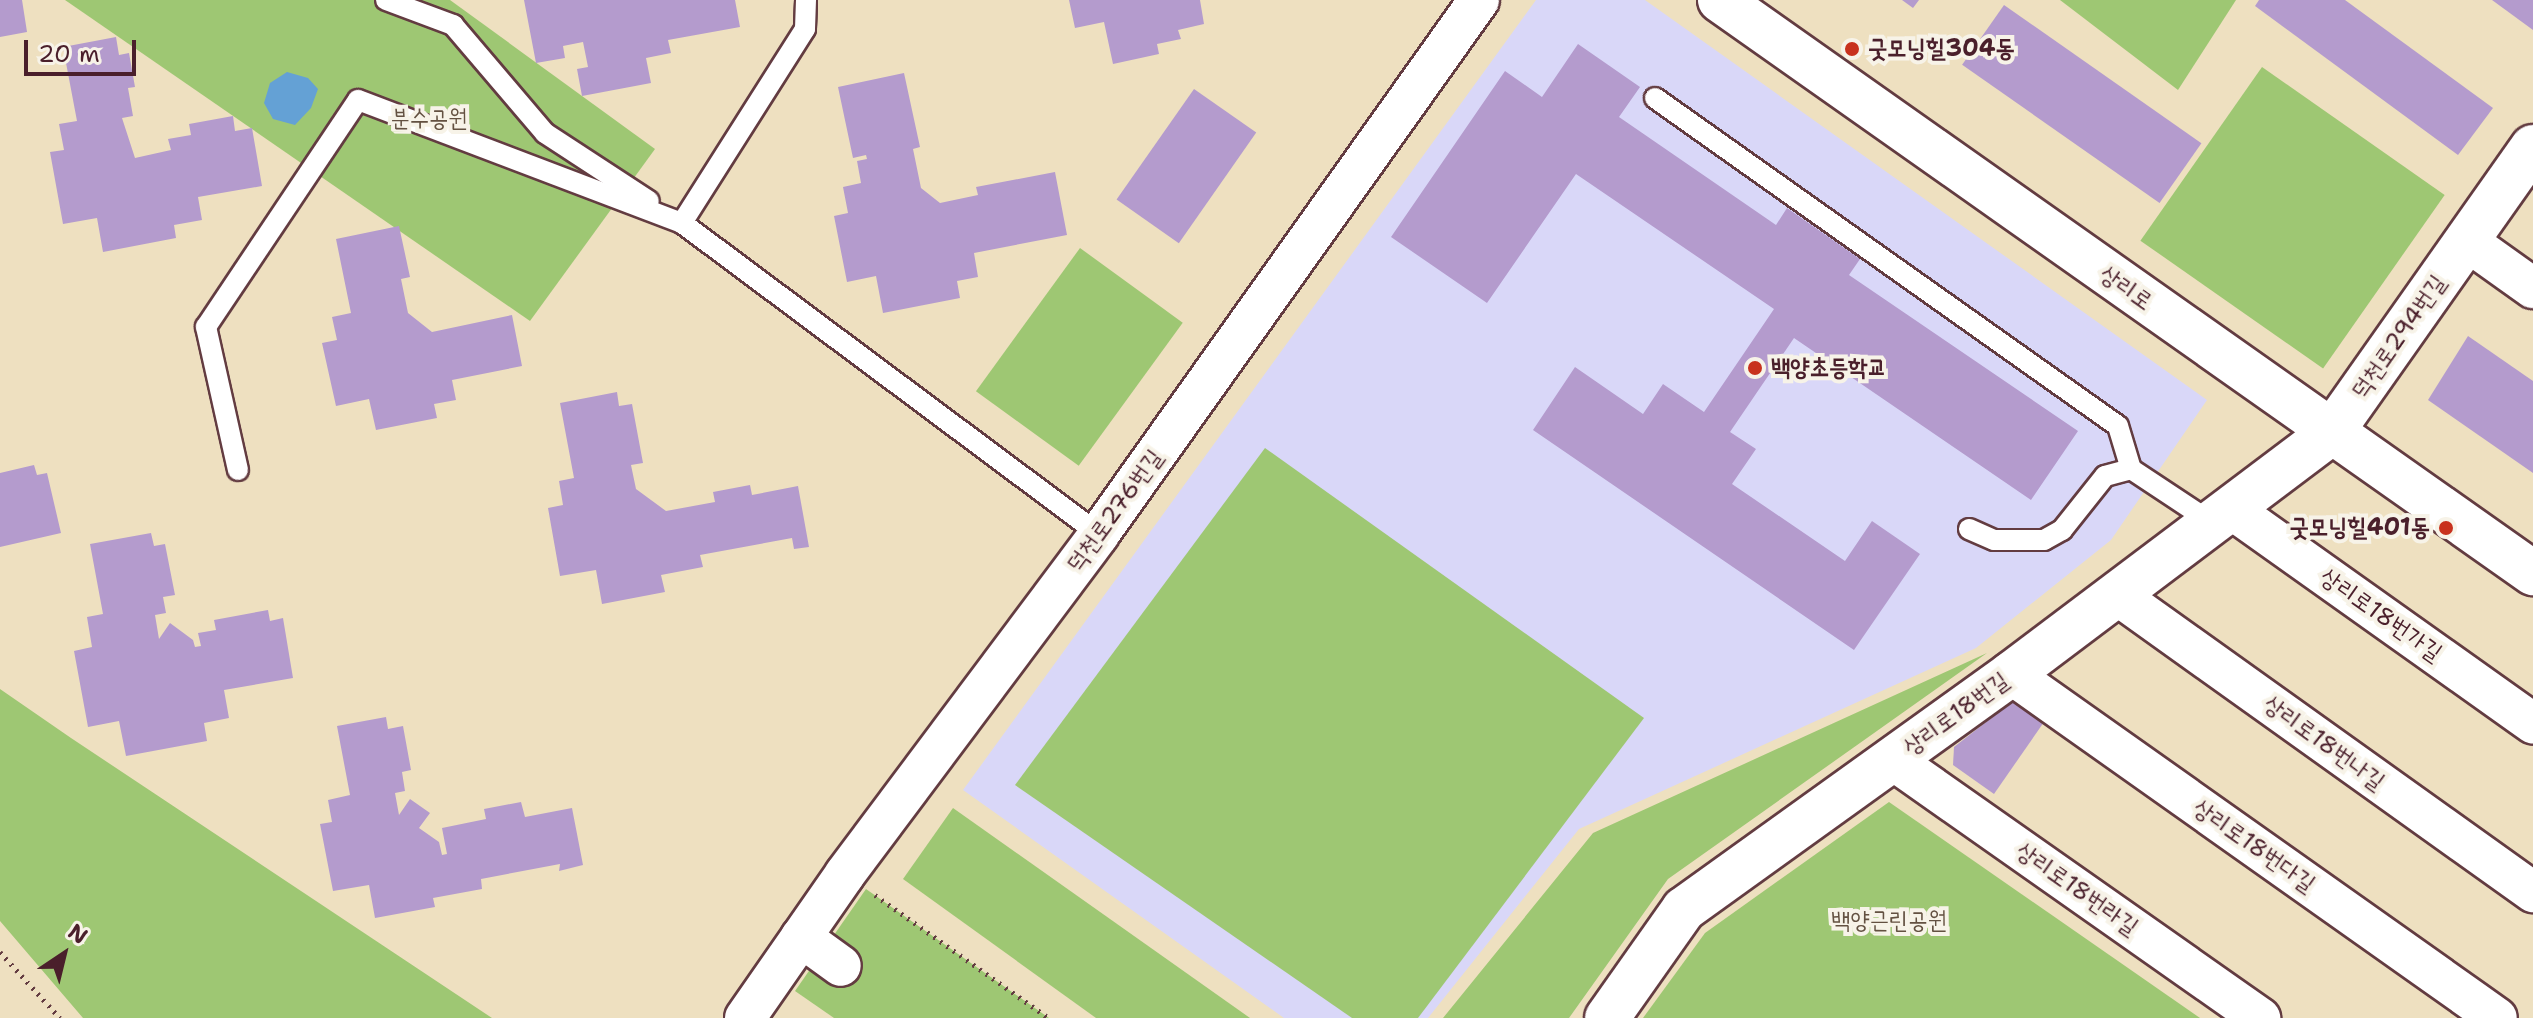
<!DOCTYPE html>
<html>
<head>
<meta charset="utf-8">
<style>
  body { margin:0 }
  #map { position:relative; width:2533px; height:1018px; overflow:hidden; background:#eee0c0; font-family:"Shantell Sans","Poor Story",sans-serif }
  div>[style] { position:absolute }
  .built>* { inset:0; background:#d9d7f8 }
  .green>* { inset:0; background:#9ec773; transform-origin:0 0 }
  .water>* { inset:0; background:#64a1d5 }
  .building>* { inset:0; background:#b49bcd; transform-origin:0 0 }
  .path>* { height:5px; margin-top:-2.5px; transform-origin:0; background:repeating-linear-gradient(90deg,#633c41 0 2px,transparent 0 8px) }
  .roads { filter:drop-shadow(2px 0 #633c41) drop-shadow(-2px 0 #633c41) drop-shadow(0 2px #633c41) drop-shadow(0 -2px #633c41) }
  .lane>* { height:20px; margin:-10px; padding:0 10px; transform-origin:10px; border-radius:10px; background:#fff }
  .street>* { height:40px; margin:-20px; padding:0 20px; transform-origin:20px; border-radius:20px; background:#fff }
  .secondary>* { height:44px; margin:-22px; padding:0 22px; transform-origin:22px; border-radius:22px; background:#fff }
  .dots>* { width:22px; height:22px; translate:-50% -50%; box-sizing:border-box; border:4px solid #f7f3e8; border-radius:50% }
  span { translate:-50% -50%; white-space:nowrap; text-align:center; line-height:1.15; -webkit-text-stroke:8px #f7f3e8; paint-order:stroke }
  .poi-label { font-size:24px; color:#4a1f2b; font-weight:700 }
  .left { translate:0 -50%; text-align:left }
  .right { translate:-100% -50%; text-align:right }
  .park-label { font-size:24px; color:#635141 }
  .street-label { font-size:24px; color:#4a1f2b }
  .north { position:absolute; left:24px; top:914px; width:80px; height:80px; -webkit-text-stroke:6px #f7f3e8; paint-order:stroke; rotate:35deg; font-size:22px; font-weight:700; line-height:32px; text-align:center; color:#4a1f2b }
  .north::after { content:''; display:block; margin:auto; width:28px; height:36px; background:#4a1f2b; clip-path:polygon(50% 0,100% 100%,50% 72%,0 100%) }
  .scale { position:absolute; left:24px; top:40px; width:112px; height:36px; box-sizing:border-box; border:4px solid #4a1f2b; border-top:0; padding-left:10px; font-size:24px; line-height:28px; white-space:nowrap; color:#4a1f2b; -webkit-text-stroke:6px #f7f3e8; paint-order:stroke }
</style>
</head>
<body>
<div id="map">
  <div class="built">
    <div style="clip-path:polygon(1536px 0,1645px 0,2207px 400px,2111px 540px,1976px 648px,1579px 829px,1428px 1018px,1284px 1018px,963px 790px)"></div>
  </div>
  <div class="green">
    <div style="clip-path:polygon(65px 0,450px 0,655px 149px,530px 321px)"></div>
    <div style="clip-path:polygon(2060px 0,2236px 0,2178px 90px)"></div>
    <div style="left:2262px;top:67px;width:223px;height:212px;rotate:35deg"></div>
    <div style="left:1080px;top:248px;width:127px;height:177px;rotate:36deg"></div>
    <div style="clip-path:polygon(1265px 448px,1644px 718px,1418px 1018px,1352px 1018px,1015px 785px)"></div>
    <div style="clip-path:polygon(1987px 653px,1668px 879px,1569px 1018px,1443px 1018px,1593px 833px)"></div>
    <div style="clip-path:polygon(0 689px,71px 738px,492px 1018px,83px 1018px,0 921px)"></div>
    <div style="clip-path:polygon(1889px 802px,2200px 1018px,1643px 1018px,1705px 933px)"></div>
    <div style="clip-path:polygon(953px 808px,1250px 1018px,1096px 1018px,903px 879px)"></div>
    <div style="clip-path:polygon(866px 889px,1049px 1018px,834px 1018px,795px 991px)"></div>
  </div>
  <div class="water">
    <div style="clip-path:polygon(287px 72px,308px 78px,318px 89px,311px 108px,295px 125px,273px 119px,264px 103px,270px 83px)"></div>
  </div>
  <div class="building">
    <div style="clip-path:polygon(0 0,22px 0,27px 32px,0 37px)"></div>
    <div style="clip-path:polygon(524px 0,735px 0,740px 27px,668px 40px,671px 53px,646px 58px,651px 83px,582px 96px,577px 69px,588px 67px,583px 42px,563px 46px,565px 58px,536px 63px)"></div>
    <div style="clip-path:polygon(1069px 0,1200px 0,1204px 24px,1178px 30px,1181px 39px,1157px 44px,1159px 54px,1113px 64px,1104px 22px,1075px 28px)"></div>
    <div style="clip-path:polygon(1902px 0,1919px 0,1913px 8px)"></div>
    <div style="clip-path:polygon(2259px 0,2345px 0,2493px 108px,2458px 155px,2255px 6px)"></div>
    <div style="clip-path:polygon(2492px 0,2533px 0,2533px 30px)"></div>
    <div style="left:2004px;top:5px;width:241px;height:73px;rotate:35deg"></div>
    <div style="clip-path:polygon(116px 37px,119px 55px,129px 53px,135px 87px,128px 88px,133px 116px,122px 118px,135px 158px,171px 150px,168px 139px,191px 135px,189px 124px,233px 116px,235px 131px,252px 128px,262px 186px,198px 197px,202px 220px,174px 225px,176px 238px,103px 252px,97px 218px,63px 224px,50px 152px,64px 150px,59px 124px,77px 121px,63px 47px)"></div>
    <div style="clip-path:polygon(1578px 44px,1640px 87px,1619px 117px,1776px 225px,1787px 208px,1860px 259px,1849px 275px,2078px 431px,2031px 500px,1794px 338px,1730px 432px,1756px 449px,1732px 484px,1845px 561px,1872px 521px,1920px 554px,1854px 650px,1533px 430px,1575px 367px,1643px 414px,1663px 384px,1704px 412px,1774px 309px,1576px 174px,1487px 303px,1391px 237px,1505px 71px,1542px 97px)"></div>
    <div style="clip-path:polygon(904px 73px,920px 147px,913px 149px,921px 188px,940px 203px,978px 195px,976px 187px,1055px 172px,1067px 235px,974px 253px,978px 277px,957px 281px,960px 298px,883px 313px,876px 276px,847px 282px,834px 216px,848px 213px,843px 187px,861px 183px,857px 161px,867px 159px,866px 155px,853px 158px,838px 87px)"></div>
    <div style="left:1194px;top:89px;width:76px;height:135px;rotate:35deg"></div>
    <div style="clip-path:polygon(399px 226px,410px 277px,401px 279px,408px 313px,432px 332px,512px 315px,522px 366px,452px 380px,456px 400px,434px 404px,437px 418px,376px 430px,369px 399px,336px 406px,322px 343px,337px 340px,332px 317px,351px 313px,336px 239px)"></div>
    <div style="clip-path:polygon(2468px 336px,2533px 381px,2533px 473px,2428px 400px)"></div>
    <div style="clip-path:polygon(617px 392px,619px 406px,632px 404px,643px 463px,631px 465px,636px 489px,666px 511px,715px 502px,713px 492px,750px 485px,752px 495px,798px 486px,809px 547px,794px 549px,792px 538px,700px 555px,703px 567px,661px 575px,665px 592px,602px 604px,596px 570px,560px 576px,548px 508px,563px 505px,559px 481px,574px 478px,560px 403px)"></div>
    <div style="clip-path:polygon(34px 465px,37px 475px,47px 473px,61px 533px,0 547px,0 473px)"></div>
    <div style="clip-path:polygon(151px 533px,154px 546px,165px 544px,175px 595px,163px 597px,166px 613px,155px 615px,159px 639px,170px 623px,193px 640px,195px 647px,201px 646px,198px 633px,216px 630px,214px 620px,268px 610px,270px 621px,283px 618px,293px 678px,224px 690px,229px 718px,204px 723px,207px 741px,126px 756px,119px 721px,88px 727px,74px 651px,92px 647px,87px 617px,103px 614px,90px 544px)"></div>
    <div style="clip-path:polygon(2013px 701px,2044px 722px,1994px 794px,1953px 765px,1954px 747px)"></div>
    <div style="clip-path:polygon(386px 717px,388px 729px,403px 726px,411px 770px,402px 772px,405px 791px,395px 793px,399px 815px,410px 799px,430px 813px,419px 828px,439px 842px,442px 855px,447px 854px,442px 828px,486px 819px,484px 809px,521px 802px,525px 817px,572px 808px,583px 865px,559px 871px,560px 864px,481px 879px,482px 889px,433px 898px,435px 907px,375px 918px,369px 885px,333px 891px,320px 824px,332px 822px,328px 800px,350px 795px,337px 726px)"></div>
  </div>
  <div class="path">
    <div style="left:875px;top:895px;width:213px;rotate:35.3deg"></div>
    <div style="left:0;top:952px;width:89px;rotate:47.7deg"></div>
  </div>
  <div class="roads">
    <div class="lane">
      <div style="left:386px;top:0;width:72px;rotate:20.5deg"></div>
      <div style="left:453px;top:25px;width:142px;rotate:49.6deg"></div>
      <div style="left:545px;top:133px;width:124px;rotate:33.2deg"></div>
      <div style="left:806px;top:0;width:29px;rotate:92deg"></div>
      <div style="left:805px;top:29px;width:230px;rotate:122.4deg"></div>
      <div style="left:682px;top:223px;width:520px;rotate:36.72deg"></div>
      <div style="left:1655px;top:98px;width:567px;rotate:35.31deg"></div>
      <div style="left:2118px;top:426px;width:45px;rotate:73.2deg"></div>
      <div style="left:2131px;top:469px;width:96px;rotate:33.5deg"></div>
      <div style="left:238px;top:470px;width:147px;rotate:-102.6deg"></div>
      <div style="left:206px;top:327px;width:273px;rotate:-56.2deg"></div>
      <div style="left:358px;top:100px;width:347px;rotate:20.8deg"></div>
      <div style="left:1969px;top:529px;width:27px;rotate:24deg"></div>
      <div style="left:1994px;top:540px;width:50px"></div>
      <div style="left:2044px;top:540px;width:21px;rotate:-29deg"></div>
      <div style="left:2062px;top:530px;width:69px;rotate:-51.5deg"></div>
      <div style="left:2105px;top:476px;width:27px;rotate:-15deg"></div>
    </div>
    <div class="street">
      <div style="left:2467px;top:241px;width:81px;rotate:35.5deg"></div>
      <div style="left:2230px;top:508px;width:372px;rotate:35.4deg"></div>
      <div style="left:2116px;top:594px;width:513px;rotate:35.55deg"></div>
      <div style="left:2011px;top:674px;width:595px;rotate:35.29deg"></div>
      <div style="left:1893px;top:760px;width:449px;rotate:35.1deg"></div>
      <div style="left:801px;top:937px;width:49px;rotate:35.9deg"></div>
      <div style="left:745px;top:1018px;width:175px;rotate:-55.2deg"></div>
      <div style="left:845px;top:874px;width:424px;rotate:-53.2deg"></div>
      <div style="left:1099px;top:534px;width:655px;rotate:-54.56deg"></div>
    </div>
    <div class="secondary">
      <div style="left:1720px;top:0;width:995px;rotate:35.18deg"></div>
      <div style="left:1607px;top:1018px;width:133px;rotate:-54.8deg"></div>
      <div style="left:1684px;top:909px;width:403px;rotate:-35.7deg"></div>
      <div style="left:2011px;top:674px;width:401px;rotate:-37deg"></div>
      <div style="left:2331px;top:433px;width:350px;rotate:-54.8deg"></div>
    </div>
  </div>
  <div class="dots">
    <div style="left:1852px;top:49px;background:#c8321e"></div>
    <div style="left:1755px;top:368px;background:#c8321e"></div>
    <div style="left:2446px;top:528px;background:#c8321e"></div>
  </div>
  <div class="poi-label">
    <span class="left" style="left:1868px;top:49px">굿모닝힐304동</span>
    <span class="left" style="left:1771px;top:368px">백양초등학교</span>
    <span class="right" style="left:2430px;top:528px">굿모닝힐401동</span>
  </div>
  <div class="park-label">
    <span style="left:429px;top:119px">분수공원</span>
    <span style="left:1889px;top:921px">백양근린공원</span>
  </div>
  <div class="street-label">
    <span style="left:2126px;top:288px;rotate:35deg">상리로</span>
    <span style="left:2399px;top:337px;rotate:-55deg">덕천로294번길</span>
    <span style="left:1115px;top:511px;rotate:-54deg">덕천로276번길</span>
    <span style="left:2381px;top:615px;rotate:35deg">상리로18번가길</span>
    <span style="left:1956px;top:714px;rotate:-36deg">상리로18번길</span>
    <span style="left:2324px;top:743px;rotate:36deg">상리로18번나길</span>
    <span style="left:2254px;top:846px;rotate:35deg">상리로18번다길</span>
    <span style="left:2077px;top:889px;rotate:35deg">상리로18번라길</span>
  </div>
  <div class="north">N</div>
  <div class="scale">20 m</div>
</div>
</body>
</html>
